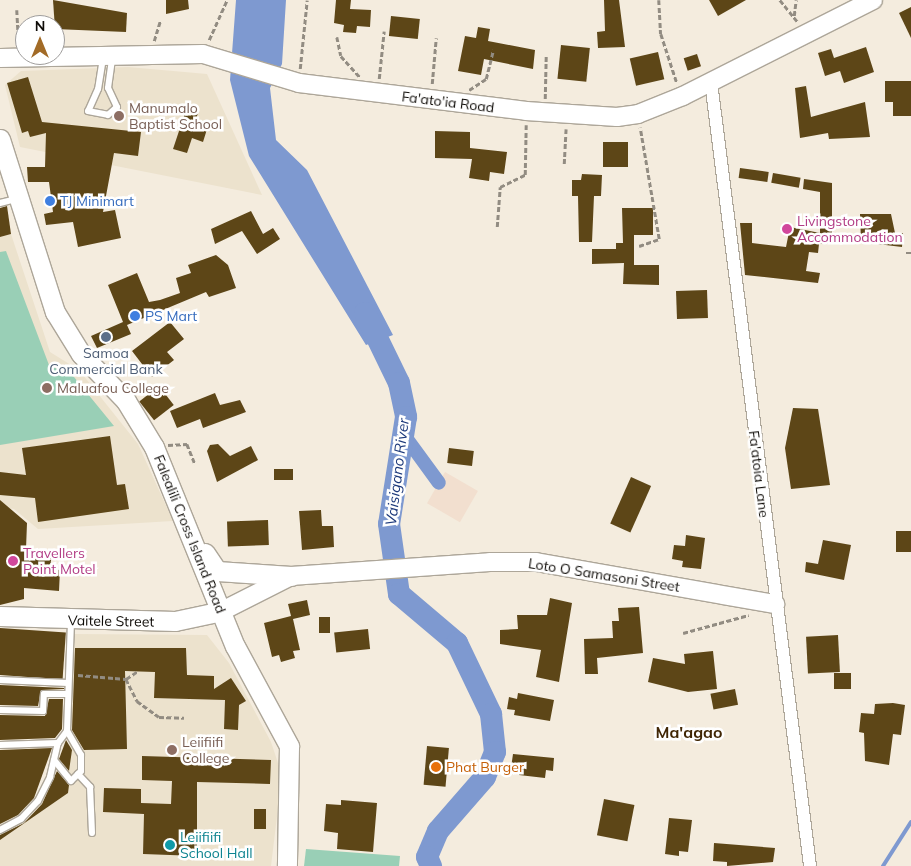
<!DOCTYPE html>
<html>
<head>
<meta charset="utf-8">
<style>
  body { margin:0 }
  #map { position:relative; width:911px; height:866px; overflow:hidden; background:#f4ecde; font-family:Mulish,sans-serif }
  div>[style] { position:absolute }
  .industrial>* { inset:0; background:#f2dfcf; transform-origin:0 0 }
  .education>* { inset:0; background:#ece2cd }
  .green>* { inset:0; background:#99cfb6 }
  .water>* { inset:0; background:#7e99d0 }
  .stream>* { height:4px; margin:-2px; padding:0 2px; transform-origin:2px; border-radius:2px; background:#7e99d0 }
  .canal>* { height:14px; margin:-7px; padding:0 7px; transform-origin:7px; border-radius:7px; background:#7e99d0 }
  .river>* { height:22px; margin:-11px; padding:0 11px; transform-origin:11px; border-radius:11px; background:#7e99d0 }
  .building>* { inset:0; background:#5d4617; transform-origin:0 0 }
  .path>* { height:2.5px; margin-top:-1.25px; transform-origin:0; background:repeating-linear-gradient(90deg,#928c82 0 5px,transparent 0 7.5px) }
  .roads { filter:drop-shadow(1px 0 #ada699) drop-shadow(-1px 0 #ada699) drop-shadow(0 1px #ada699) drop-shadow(0 -1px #ada699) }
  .service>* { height:6px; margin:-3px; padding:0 3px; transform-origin:3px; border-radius:3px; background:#fff }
  .minor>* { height:12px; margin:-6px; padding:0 6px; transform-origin:6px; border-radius:6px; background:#fff }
  .secondary>* { height:18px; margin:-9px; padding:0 9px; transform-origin:9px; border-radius:9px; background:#fff }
  .primary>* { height:19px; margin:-9.5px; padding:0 9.5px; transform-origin:9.5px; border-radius:9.5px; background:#fff }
  .dots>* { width:14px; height:14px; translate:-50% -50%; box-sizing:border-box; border:2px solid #fff; border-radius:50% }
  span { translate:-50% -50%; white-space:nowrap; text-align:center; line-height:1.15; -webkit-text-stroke:5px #fff; paint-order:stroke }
  .street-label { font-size:14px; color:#0e0b07 }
  .education-label { font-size:14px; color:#785e54 }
  .left { translate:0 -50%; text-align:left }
  .shop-label { font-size:14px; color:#366cbe }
  .hotel-label { font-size:14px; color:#b23c85 }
  .service-label { font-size:14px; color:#4e5e75 }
  .food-label { font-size:14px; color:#c56008 }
  .culture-label { font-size:14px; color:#0d838f }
  .water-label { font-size:15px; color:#1e3a7b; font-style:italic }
  .quarter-label { font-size:16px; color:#412705; font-weight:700 }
  .north { position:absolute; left:15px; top:15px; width:50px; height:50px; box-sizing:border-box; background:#fff; border:1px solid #9f9d9c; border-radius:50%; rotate:0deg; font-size:14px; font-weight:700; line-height:20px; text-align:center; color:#0e0b07 }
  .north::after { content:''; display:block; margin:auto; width:18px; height:22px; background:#a26b27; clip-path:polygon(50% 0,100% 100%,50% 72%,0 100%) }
</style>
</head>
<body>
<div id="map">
  <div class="industrial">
    <div style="left:445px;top:472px;width:38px;height:36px;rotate:30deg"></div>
  </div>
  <div class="education">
    <div style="clip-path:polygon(128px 67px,207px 74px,262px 195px,20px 147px,5px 85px,21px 71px)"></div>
    <div style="clip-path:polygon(11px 234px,50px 352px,79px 370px,138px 444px,173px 521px,38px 529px,14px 509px,0 507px,0 237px)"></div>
    <div style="clip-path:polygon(74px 634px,207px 635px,229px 663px,271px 742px,282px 775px,271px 866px,0 866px,0 840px,68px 793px)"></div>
  </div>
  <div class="green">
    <div style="clip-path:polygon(6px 251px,49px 365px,74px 377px,114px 426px,0 445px,0 252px)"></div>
    <div style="clip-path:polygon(306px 849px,400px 856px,399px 866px,304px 866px)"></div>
  </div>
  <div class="water">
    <div style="clip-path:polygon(236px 0,286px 0,282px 64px,270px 88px,276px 140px,307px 170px,393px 335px,366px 345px,249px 156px,230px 80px)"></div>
  </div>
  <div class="stream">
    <div style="left:883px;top:866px;width:52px;rotate:-57.5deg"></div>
  </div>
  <div class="canal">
    <div style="left:404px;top:435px;width:59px;rotate:53.9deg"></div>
  </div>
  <div class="river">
    <div style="left:365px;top:313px;width:78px;rotate:64.1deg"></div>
    <div style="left:399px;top:383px;width:35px;rotate:78deg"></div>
    <div style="left:406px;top:417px;width:108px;rotate:99deg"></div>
    <div style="left:389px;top:524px;width:71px;rotate:81.9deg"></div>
    <div style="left:399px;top:594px;width:76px;rotate:40.2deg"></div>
    <div style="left:457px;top:643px;width:79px;rotate:64.4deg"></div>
    <div style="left:491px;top:714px;width:38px;rotate:84deg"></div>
    <div style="left:495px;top:752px;width:27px;rotate:112deg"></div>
    <div style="left:485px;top:777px;width:72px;rotate:131deg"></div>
    <div style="left:438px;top:831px;width:28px;rotate:113deg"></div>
    <div style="left:427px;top:857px;width:10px;rotate:66deg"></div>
  </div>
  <div class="building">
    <div style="clip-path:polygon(53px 0,127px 13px,126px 32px,55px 29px)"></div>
    <div style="clip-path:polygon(166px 0,188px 0,189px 9px,166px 14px)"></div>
    <div style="clip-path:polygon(336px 0,351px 0,350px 9px,371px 10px,370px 27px,357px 26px,356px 33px,343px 32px,344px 25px,334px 23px)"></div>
    <div style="clip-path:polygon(604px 0,619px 0,625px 47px,598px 48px,597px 32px,605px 31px)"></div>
    <div style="clip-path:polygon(709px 0,746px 0,718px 16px)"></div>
    <div style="clip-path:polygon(911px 7px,911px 38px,899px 13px)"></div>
    <div style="left:391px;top:16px;width:29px;height:20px;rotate:6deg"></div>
    <div style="clip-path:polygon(478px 27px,490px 29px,488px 41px,535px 50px,533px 69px,484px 59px,481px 75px,458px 71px,465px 36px,476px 38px)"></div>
    <div style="left:561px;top:45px;width:29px;height:34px;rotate:6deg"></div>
    <div style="clip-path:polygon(866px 47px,874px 72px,844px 83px,840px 71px,825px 76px,818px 53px,831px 49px,834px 58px)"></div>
    <div style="left:658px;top:52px;width:28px;height:29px;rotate:77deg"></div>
    <div style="left:697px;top:54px;width:13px;height:14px;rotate:72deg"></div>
    <div style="clip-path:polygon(28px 77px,42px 122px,141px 132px,138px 156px,114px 153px,103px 212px,115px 210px,121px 238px,78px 247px,73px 222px,46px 225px,44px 214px,53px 212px,49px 182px,28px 182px,27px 167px,45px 167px,46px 133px,30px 137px,28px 131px,22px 133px,7px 83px)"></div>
    <div style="clip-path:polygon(885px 81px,911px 81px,911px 116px,893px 116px,893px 102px,885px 102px)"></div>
    <div style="clip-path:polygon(806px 86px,811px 117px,865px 102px,870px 137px,829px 139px,828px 133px,800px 138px,795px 88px)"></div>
    <div style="clip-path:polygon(186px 110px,198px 113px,195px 122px,208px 126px,203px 142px,192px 138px,187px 153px,173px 149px)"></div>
    <div style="clip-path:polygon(435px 131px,470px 132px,470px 148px,507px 152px,504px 174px,490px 172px,489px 181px,469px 178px,472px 159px,435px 158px)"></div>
    <div style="left:603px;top:142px;width:25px;height:25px"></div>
    <div style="left:740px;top:168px;width:29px;height:10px;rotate:8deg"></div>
    <div style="left:773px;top:173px;width:28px;height:10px;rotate:10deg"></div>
    <div style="clip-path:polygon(582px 174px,602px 175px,601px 196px,594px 196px,592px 242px,579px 242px,578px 196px,572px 196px,572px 180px,581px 180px)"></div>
    <div style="clip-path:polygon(804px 179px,832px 183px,832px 244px,819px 244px,818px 253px,809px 252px,806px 271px,820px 273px,818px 283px,745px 275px,740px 223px,752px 223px,752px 243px,786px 247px,790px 227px,820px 233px,820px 192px,803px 189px)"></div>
    <div style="clip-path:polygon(7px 206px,11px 234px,0 237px,0 208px)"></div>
    <div style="clip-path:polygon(622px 208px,653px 208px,653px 235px,634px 235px,634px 265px,659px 265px,659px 285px,623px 284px,624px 263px,592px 264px,592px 249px,616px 249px,616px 243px,623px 243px)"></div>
    <div style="clip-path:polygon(251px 211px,263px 234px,273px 228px,280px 239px,257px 254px,242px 231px,215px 244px,211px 229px)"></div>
    <div style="clip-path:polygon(860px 214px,891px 214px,895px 233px,903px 233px,902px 247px,861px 242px)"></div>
    <div style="clip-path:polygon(216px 255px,228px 265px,236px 288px,209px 297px,206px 292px,127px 325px,131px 334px,97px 348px,91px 336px,123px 322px,108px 285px,137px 273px,149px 302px,160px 300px,180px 293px,176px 278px,191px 273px,188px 265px)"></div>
    <div style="left:707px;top:290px;width:28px;height:31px;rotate:88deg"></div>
    <div style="clip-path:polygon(170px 322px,184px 339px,167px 352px,174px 360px,152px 377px,132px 351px)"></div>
    <div style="left:159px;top:386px;width:24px;height:25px;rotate:52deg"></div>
    <div style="clip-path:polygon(215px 393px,220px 405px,240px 400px,246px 412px,203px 428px,200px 419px,177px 428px,170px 411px)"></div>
    <div style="clip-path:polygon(793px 408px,818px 409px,830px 485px,791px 489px,785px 448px)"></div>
    <div style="clip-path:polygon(110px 436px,117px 485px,125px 484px,129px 509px,38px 522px,35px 498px,0 495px,0 472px,26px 475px,22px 448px)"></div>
    <div style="clip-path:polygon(218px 444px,230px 456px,251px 446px,258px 460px,217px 482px,207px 451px,210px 445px)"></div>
    <div style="left:449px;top:448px;width:25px;height:15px;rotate:7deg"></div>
    <div style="left:274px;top:469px;width:19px;height:11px"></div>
    <div style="left:631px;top:477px;width:22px;height:51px;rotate:24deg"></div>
    <div style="clip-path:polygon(0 500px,27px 523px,26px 549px,52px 551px,50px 569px,60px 570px,59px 591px,24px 588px,24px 599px,0 605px)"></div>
    <div style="clip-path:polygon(321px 510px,322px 526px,333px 526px,334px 547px,302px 550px,299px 511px)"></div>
    <div style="left:268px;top:520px;width:25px;height:41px;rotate:88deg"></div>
    <div style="left:896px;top:531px;width:15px;height:21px"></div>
    <div style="clip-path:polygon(686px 535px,705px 538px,701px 569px,682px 567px,683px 561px,672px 559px,674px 545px,685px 546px)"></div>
    <div style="clip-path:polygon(823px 540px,851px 545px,844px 580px,805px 572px,806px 562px,818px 564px)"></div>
    <div style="clip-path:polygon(550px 598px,572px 603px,559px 682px,536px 677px,541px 650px,500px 644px,500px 630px,518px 629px,517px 615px,547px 615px)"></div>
    <div style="clip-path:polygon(307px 600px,310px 615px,293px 619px,300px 650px,293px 651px,295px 658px,281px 662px,279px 655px,272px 657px,264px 623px,291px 616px,288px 604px)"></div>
    <div style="clip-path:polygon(639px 607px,643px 653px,597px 658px,598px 674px,585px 674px,584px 639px,613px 638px,612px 621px,619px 621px,618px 608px)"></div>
    <div style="left:330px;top:617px;width:16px;height:11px;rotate:90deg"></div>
    <div style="left:0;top:628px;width:66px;height:47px;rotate:4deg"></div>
    <div style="left:368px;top:629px;width:20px;height:34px;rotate:84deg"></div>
    <div style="left:838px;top:635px;width:37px;height:32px;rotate:87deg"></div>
    <div style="clip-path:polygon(75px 648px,186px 648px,187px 675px,214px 676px,214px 689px,231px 678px,246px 701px,239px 705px,238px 730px,224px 729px,225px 700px,154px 698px,155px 672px,125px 671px,127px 749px,84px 750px,72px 730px)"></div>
    <div style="clip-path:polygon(713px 651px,717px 689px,688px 692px,648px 682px,653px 658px,685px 664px,684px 654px)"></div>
    <div style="left:834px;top:673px;width:17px;height:16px"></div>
    <div style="clip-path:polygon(0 685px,64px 688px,64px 689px,41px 690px,38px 706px,0 705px)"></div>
    <div style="left:735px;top:689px;width:16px;height:25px;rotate:79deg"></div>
    <div style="clip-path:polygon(518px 693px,554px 700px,550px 721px,514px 715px,515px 710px,507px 709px,509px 697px,517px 699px)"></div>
    <div style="clip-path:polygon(49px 699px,63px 699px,62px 729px,55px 738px,0 740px,0 715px,45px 716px)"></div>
    <div style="clip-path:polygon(893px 703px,905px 705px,901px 735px,893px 734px,889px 765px,865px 761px,864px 733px,859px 732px,861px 713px,874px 714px,875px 704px)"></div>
    <div style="clip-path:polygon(66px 740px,72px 750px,69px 771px,59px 759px)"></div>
    <div style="left:427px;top:746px;width:22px;height:39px;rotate:5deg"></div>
    <div style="clip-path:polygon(52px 748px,34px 798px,18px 815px,0 824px,0 750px)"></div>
    <div style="clip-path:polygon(513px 754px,554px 758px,553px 771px,546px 770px,545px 778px,519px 775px,520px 769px,511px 768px)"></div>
    <div style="clip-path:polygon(142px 756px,271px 760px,270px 784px,197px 782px,197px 856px,143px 854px,144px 814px,103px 812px,104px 788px,141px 789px,141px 803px,171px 804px,172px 781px,142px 780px)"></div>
    <div style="clip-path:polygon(57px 771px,69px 785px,68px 793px,0 840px,0 835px,24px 823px,42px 804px)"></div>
    <div style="left:604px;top:799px;width:31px;height:37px;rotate:11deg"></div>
    <div style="clip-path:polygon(341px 800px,377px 803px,373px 852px,337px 849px,338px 833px,324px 831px,326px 804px,341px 805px)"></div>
    <div style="left:254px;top:809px;width:12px;height:20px"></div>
    <div style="clip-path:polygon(669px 818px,692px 820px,688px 852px,679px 851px,679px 856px,665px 854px)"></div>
    <div style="clip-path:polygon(714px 843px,775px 848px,773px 862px,727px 866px,727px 862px,713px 861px)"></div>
  </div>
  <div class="path">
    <div style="left:659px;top:0;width:34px;rotate:87deg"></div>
    <div style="left:661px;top:34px;width:52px;rotate:71.9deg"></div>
    <div style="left:780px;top:0;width:28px;rotate:51deg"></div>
    <div style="left:17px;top:10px;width:33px;rotate:87deg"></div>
    <div style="left:794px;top:16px;width:16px;rotate:-83deg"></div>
    <div style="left:337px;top:37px;width:19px;rotate:78deg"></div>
    <div style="left:341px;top:56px;width:28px;rotate:48deg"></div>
    <div style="left:209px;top:40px;width:44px;rotate:-65.8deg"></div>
    <div style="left:154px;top:41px;width:21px;rotate:-73deg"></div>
    <div style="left:300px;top:69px;width:69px;rotate:-84.2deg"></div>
    <div style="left:379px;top:79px;width:48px;rotate:-84.1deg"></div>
    <div style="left:432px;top:84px;width:46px;rotate:-85deg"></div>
    <div style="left:469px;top:90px;width:20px;rotate:-33deg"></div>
    <div style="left:486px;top:79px;width:30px;rotate:-76deg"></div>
    <div style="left:545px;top:99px;width:44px;rotate:-88.7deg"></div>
    <div style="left:564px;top:164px;width:35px;rotate:-87deg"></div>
    <div style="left:497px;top:227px;width:40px;rotate:-85.7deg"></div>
    <div style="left:500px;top:187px;width:28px;rotate:-26deg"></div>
    <div style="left:525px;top:175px;width:50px;rotate:-88.9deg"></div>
    <div style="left:639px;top:246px;width:21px;rotate:-19deg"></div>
    <div style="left:659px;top:239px;width:113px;rotate:-99.7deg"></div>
    <div style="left:906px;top:253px;width:5px"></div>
    <div style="left:168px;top:445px;width:19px;rotate:-3deg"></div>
    <div style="left:187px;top:444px;width:22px;rotate:68deg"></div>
    <div style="left:683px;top:633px;width:68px;rotate:-15.3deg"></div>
    <div style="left:78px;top:675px;width:48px;rotate:4.8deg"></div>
    <div style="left:126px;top:679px;width:14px;rotate:-34deg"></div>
    <div style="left:126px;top:679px;width:25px;rotate:63deg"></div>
    <div style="left:137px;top:701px;width:27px;rotate:36deg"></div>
    <div style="left:159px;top:717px;width:25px;rotate:2deg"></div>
  </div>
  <div class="roads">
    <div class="service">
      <div style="left:103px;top:58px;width:31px;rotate:99deg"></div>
      <div style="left:98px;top:89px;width:24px;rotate:114deg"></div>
      <div style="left:88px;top:111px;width:20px;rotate:11deg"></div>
      <div style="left:108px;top:115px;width:12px;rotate:-42deg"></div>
      <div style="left:117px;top:107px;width:21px;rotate:-115deg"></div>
      <div style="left:108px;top:88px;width:30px;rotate:-82deg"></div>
      <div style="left:0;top:203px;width:16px;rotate:-14deg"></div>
      <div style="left:0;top:680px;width:68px;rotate:2.5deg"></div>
      <div style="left:0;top:710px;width:43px;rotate:1.3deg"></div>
      <div style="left:43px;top:711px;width:17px;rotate:-87deg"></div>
      <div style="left:44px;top:694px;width:24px"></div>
      <div style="left:0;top:745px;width:58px;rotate:-2deg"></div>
      <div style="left:54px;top:760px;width:27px;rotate:51deg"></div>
      <div style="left:71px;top:781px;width:14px;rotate:-45deg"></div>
      <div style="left:81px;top:771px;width:16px;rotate:-90deg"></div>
      <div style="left:81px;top:755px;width:28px;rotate:-120deg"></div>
      <div style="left:78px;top:774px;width:18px;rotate:47deg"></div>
      <div style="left:90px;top:787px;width:46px;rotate:87.5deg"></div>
      <div style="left:0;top:830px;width:24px;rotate:-28deg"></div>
      <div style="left:21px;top:819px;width:25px;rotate:-47deg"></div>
      <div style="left:38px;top:801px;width:27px;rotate:-63deg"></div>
      <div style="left:50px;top:777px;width:35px;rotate:-77deg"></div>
      <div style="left:58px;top:743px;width:15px;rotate:-53deg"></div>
      <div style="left:67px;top:731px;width:110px;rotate:-87.9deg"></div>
    </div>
    <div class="minor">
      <div style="left:711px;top:82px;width:790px;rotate:82.8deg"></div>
    </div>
    <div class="secondary">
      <div style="left:0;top:58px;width:203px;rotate:-1.1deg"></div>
      <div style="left:203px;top:54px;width:100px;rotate:16.8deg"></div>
      <div style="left:299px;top:83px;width:229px;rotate:7deg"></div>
      <div style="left:526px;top:111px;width:91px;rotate:3.8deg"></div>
      <div style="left:617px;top:117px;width:21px;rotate:-8deg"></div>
      <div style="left:638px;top:114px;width:48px;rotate:-21.8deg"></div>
      <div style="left:683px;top:96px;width:213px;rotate:-26.8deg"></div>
      <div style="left:222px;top:611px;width:77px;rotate:-26.9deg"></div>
      <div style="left:291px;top:576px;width:199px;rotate:-4deg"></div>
      <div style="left:490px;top:562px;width:46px"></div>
      <div style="left:536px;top:562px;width:243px;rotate:10deg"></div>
    </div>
    <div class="primary">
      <div style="left:0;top:139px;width:182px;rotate:72.4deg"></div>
      <div style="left:55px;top:312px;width:49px;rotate:58.2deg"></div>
      <div style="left:81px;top:354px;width:65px;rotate:46.2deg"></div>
      <div style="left:126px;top:401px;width:54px;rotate:58.7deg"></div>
      <div style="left:154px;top:447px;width:215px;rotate:67.9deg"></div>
      <div style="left:235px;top:646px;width:114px;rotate:61.6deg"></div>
      <div style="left:289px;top:746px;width:120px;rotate:91deg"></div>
      <div style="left:205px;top:553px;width:22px;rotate:56deg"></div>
      <div style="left:217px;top:571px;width:74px;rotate:3.9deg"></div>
      <div style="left:0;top:616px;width:175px;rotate:1.6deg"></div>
      <div style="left:175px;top:621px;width:48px;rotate:-12deg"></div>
    </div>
  </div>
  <div class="dots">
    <div style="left:119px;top:116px;background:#8d6e63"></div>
    <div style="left:50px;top:201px;background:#3f7fe0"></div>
    <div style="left:787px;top:229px;background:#d1479c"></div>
    <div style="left:135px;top:316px;background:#3f7fe0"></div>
    <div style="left:106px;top:337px;background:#5c6f8a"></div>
    <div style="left:47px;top:388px;background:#8d6e63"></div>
    <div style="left:13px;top:561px;background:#d1479c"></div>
    <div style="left:172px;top:750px;background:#8d6e63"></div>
    <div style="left:436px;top:767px;background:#e8710a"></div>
    <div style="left:170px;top:845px;background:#0f9aa8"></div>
  </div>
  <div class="street-label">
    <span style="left:448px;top:102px;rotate:7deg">Fa'ato'ia Road</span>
    <span style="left:759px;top:474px;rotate:83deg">Fa'atoia Lane</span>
    <span style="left:190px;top:534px;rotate:68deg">Falealili Cross Island Road</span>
    <span style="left:604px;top:575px;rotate:9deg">Loto O Samasoni Street</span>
    <span style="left:111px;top:621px;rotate:1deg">Vaitele Street</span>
  </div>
  <div class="education-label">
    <span class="left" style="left:129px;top:116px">Manumalo<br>Baptist School</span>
    <span class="left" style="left:57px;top:388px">Maluafou College</span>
    <span class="left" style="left:182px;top:750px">Leiifiifi<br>College</span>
  </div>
  <div class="shop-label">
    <span class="left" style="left:60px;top:201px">TJ Minimart</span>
    <span class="left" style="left:145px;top:316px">PS Mart</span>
  </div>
  <div class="hotel-label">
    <span class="left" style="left:797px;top:229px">Livingstone<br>Accommodation</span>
    <span class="left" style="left:23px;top:561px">Travellers<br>Point Motel</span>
  </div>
  <div class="service-label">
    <span style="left:106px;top:361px">Samoa<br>Commercial Bank</span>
  </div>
  <div class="food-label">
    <span class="left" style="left:446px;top:767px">Phat Burger</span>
  </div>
  <div class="culture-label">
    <span class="left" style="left:180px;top:845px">Leiifiifi<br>School Hall</span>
  </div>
  <div class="water-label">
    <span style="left:397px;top:472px;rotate:-83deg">Vaisigano River</span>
  </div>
  <div class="quarter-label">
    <span style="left:689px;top:732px">Ma'agao</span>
  </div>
  <div class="north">N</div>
</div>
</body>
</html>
